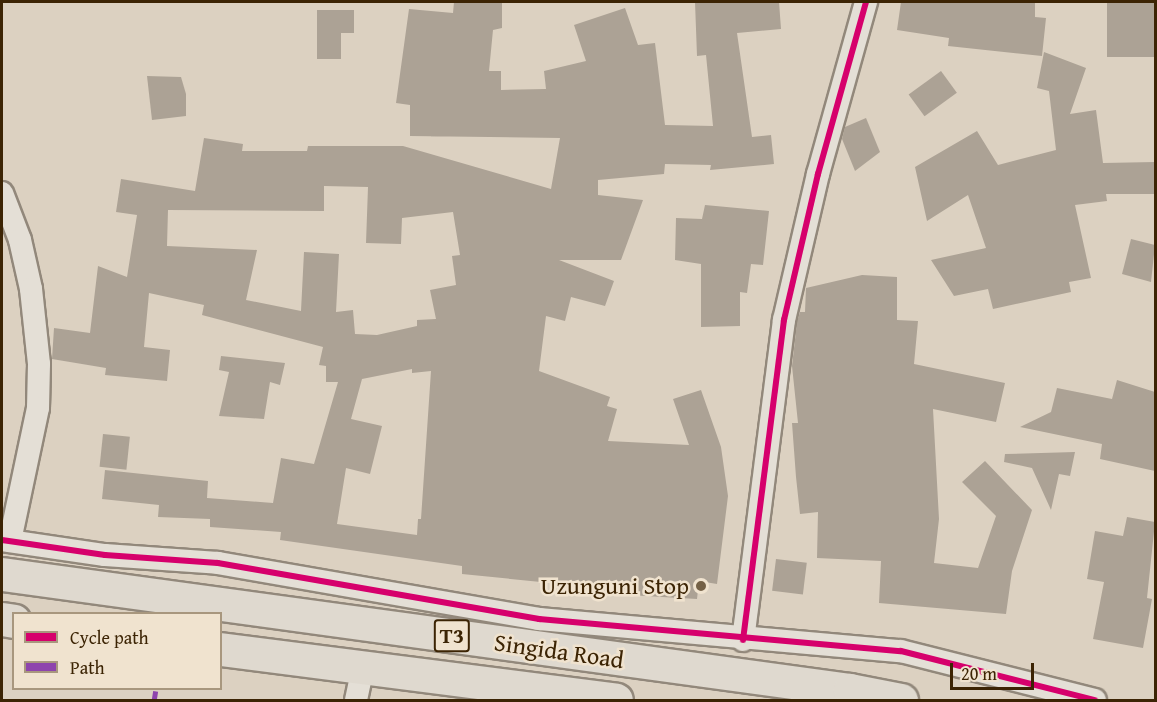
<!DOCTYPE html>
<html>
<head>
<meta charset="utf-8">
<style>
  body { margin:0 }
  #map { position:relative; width:1157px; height:702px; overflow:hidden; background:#dcd1c1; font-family:"Gentium Book Plus",serif }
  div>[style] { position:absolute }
  .building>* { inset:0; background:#aca295; transform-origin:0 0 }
  .roads { filter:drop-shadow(2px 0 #92887b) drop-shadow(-2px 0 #92887b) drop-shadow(0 2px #92887b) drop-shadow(0 -2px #92887b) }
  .street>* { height:22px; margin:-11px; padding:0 11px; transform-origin:11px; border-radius:11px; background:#e4dfd6 }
  .highway>* { height:33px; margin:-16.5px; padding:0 16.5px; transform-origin:16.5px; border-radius:16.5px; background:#dfd9cf }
  .quiet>* { height:4.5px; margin-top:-2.25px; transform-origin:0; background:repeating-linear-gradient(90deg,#8e44ad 0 9px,transparent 0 13.5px) }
  .cycleway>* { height:6px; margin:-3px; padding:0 3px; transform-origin:3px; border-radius:3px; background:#d6006c }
  .dots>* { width:16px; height:16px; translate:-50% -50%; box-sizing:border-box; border:3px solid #f0e3cf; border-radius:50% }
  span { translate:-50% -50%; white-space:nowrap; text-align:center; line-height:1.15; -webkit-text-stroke:5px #f0e3cf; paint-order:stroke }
  .shield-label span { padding:2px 4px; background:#f0e3cf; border:2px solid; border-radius:4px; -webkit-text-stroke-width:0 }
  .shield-label { font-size:22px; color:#3c2404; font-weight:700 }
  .poi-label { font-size:24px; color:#3c2404 }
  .right { translate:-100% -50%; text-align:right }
  .street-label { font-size:24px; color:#3c2404 }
  .frame { position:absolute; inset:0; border:3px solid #3c2404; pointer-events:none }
  .legend { position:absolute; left:12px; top:612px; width:210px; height:78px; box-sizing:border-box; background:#f0e3cf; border:2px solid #a8977e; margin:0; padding:8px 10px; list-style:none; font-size:18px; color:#3c2404 }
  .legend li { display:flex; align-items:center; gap:12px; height:30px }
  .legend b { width:30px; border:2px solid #a8977e }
  .scale { position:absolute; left:950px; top:663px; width:84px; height:27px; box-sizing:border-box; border:3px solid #3c2404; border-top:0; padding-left:8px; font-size:18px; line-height:21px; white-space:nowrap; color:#3c2404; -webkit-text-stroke:4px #f0e3cf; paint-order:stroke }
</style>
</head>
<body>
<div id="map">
  <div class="building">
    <div style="clip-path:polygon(evenodd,454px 2px,502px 2px,502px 28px,493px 30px,489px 71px,501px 71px,501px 90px,546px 89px,544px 71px,586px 61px,574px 25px,625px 8px,638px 45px,655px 43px,665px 125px,713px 126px,706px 55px,697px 56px,695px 2px,779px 2px,781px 29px,737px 33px,752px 137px,771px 135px,774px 164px,710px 170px,711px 165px,665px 164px,664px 174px,598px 180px,598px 195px,643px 200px,621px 260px,559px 260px,614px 281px,605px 306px,571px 297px,565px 321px,546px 316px,539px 371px,610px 397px,607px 406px,617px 409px,608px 441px,689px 445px,673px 399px,701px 390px,721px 447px,728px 496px,717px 584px,699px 581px,697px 599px,594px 593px,595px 590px,581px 589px,581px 586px,462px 574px,462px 566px,280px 540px,281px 532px,210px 527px,210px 519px,158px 517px,159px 505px,102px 499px,105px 470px,208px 481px,207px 498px,273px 503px,281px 458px,314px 464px,338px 382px,326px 382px,326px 366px,319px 365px,323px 347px,202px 315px,204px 305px,149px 293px,144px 347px,170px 350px,167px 381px,105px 375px,106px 368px,52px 359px,54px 328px,90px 333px,98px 266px,127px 277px,137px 215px,116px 212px,121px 179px,195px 191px,204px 138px,243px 144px,242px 151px,307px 151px,308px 146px,403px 146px,551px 189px,560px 138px,410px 136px,410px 105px,396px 103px,409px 9px,453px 13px,454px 2px,324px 186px,368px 187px,366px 243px,401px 244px,402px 218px,453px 212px,460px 255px,452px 256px,456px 285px,430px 290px,436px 319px,417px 320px,417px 326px,377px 335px,355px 334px,353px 310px,336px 312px,339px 254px,304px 252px,301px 311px,246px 300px,257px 250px,167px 246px,168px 210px,324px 211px,324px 186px,454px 2px,412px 369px,412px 373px,431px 371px,421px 519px,418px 519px,417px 535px,337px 524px,346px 468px,370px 474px,382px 426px,351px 419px,362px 379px,412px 369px)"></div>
    <div style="clip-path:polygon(901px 2px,1035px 2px,1035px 17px,1046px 18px,1042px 56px,948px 46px,949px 38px,897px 30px)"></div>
    <div style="left:1107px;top:2px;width:48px;height:55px"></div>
    <div style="clip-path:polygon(317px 10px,354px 10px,354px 33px,341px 33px,341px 59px,317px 59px)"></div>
    <div style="clip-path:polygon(1044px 52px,1086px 68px,1070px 114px,1096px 110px,1103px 163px,1155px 162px,1155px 194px,1106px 194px,1107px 201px,1075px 205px,1091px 278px,1069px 282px,1071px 292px,993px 309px,988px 289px,954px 296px,931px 260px,986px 248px,968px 195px,927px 221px,915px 167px,977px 131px,998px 165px,1056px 150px,1049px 91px,1037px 88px)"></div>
    <div style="left:941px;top:71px;width:27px;height:40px;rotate:54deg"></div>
    <div style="clip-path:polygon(147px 76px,181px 77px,186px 94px,186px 116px,152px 120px)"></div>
    <div style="clip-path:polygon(866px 118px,880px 152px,855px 171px,842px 139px,845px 127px)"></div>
    <div style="clip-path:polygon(705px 205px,769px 211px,763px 265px,751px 264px,747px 293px,740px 292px,740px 326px,701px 327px,701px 264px,675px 260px,676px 218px,702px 219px)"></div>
    <div style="clip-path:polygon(1131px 239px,1155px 245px,1151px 282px,1122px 274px)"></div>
    <div style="clip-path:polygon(862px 275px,897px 277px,897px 320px,918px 321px,914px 364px,1005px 383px,996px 422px,933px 409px,939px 519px,934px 563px,978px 568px,996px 516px,962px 482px,985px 461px,1032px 510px,1012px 571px,1006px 614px,879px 603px,881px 561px,817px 558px,818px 512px,800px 514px,796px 477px,792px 423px,798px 423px,792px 366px,797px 322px,800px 312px,805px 312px,806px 288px)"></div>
    <div style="clip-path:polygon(221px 356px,285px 363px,280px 385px,270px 382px,264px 419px,219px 416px,229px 372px,219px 370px)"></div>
    <div style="clip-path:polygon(1117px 380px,1155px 392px,1155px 471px,1100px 459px,1102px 444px,1020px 427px,1051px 412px,1057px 388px,1112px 399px)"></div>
    <div style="left:103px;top:434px;width:27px;height:33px;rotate:6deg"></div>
    <div style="clip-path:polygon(1075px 452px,1070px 476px,1059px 474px,1051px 510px,1032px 468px,1004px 462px,1005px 454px)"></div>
    <div style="clip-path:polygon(1127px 517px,1155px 522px,1147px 598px,1152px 599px,1143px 648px,1093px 639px,1104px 582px,1087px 579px,1095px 531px,1123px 536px)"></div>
    <div style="left:776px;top:559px;width:31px;height:32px;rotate:7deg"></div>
  </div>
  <div class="roads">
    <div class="street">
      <div style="left:2px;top:193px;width:50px;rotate:69deg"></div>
      <div style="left:20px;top:240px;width:50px;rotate:77.3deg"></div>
      <div style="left:31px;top:289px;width:75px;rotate:83.9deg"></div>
      <div style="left:39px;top:364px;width:44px;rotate:91.3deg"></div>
      <div style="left:38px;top:408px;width:136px;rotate:101.9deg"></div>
      <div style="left:2px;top:540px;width:104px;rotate:8.3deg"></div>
      <div style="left:105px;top:555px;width:113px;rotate:4deg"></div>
      <div style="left:218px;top:563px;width:326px;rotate:9.9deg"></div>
      <div style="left:539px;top:619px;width:363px;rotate:5.1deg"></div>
      <div style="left:901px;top:651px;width:200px;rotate:14.2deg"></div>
      <div style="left:743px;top:640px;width:323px;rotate:-82.7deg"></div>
      <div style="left:784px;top:320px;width:150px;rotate:-76.9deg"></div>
      <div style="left:818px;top:174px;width:179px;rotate:-74.4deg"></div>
      <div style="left:356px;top:700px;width:33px;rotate:-78deg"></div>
    </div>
    <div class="highway">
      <div style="left:2px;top:574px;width:856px;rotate:7.79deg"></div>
      <div style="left:850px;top:690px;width:52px;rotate:11.1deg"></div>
      <div style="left:2px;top:619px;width:12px;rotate:9deg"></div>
      <div style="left:220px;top:649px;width:399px;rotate:7.3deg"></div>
    </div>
  </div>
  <div class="quiet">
    <div style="left:154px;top:700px;width:12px;rotate:-81deg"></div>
  </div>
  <div class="cycleway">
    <div style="left:2px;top:540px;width:104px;rotate:8.3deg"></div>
    <div style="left:105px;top:555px;width:113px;rotate:4deg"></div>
    <div style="left:218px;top:563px;width:326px;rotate:9.9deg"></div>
    <div style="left:539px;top:619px;width:363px;rotate:5.1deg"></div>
    <div style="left:901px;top:651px;width:200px;rotate:14.2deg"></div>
    <div style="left:743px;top:640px;width:323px;rotate:-82.7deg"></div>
    <div style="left:784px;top:320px;width:150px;rotate:-76.9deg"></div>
    <div style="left:818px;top:174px;width:179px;rotate:-74.4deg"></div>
  </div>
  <div class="dots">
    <div style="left:701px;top:586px;background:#746146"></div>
  </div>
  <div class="shield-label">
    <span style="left:452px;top:636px">T3</span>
  </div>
  <div class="poi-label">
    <span class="right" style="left:689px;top:586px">Uzunguni Stop</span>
  </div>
  <div class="street-label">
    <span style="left:559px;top:651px;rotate:8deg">Singida Road</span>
  </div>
  <div class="frame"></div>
  <ul class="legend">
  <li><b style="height:8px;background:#d6006c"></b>Cycle path</li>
  <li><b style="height:8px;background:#8e44ad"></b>Path</li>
  </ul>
  <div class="scale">20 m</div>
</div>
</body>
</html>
